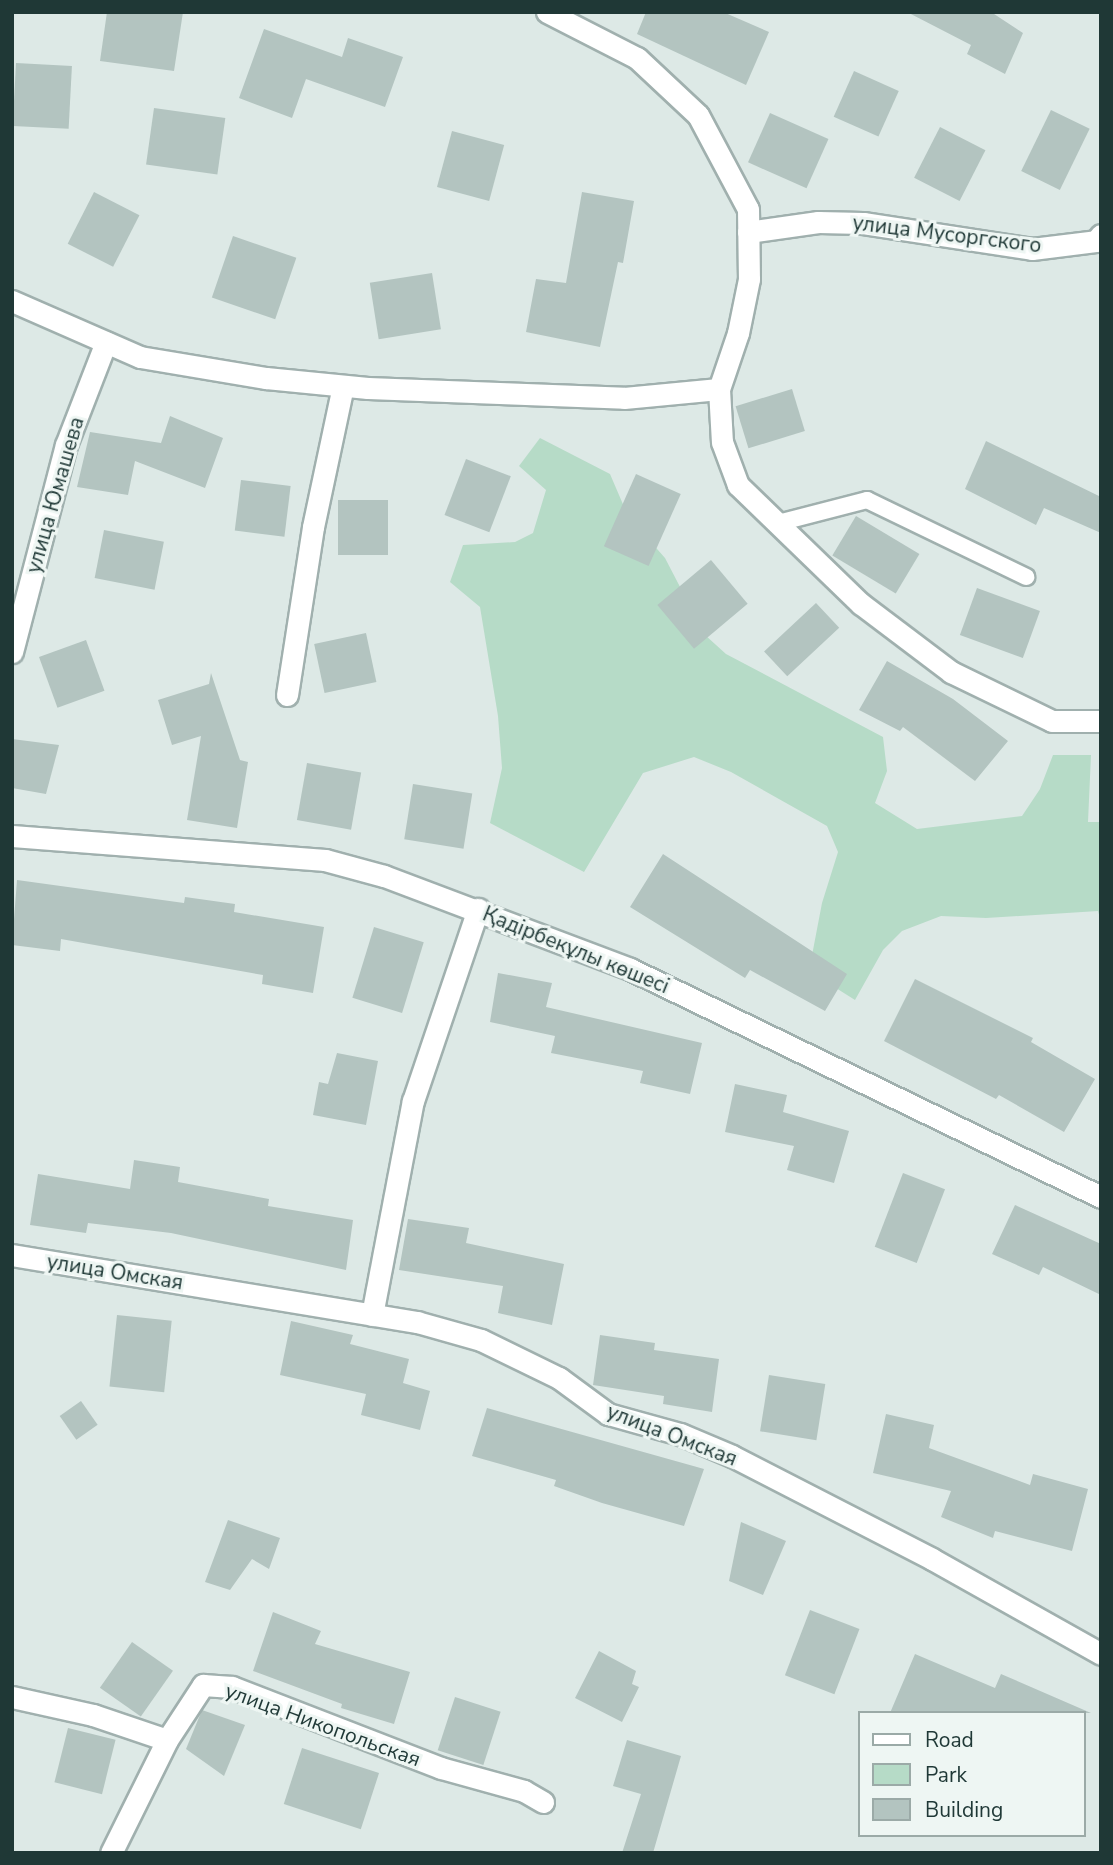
<!DOCTYPE html>
<html>
<head>
<meta charset="utf-8">
<style>
  body { margin:0 }
  #map { position:relative; width:1113px; height:1865px; overflow:hidden; background:#dde9e6; font-family:"Nunito Sans",sans-serif }
  div>[style] { position:absolute }
  .green>* { inset:0; background:#b6dbc7 }
  .building>* { inset:0; background:#b3c4c0; transform-origin:0 0 }
  .roads { filter:drop-shadow(2px 0 #a0b0ae) drop-shadow(-2px 0 #a0b0ae) drop-shadow(0 2px #a0b0ae) drop-shadow(0 -2px #a0b0ae) }
  .lane>* { height:16px; margin:-8px; padding:0 8px; transform-origin:8px; border-radius:8px; background:#fff }
  .street>* { height:21px; margin:-10.5px; padding:0 10.5px; transform-origin:10.5px; border-radius:10.5px; background:#fff }
  span { translate:-50% -50%; white-space:nowrap; text-align:center; line-height:1.15; -webkit-text-stroke:6px #eef6f3; paint-order:stroke }
  .street-label { font-size:21px; color:#1f3836 }
  .frame { position:absolute; inset:0; border:14px solid #1f3836; pointer-events:none }
  .legend { position:absolute; left:858px; top:1711px; width:228px; height:126px; box-sizing:border-box; background:#eef6f3; border:2px solid #9baaa7; margin:0; padding:9px 12px; list-style:none; font-size:21px; color:#1f3836 }
  .legend li { display:flex; align-items:center; gap:14px; height:35px }
  .legend b { width:35px; border:2px solid #9baaa7 }
</style>
</head>
<body>
<div id="map">
  <div class="green">
    <div style="clip-path:polygon(540px 438px,610px 474px,628px 516px,665px 558px,705px 635px,726px 654px,883px 737px,887px 771px,875px 803px,917px 829px,1022px 816px,1040px 789px,1053px 755px,1091px 755px,1088px 822px,1101px 822px,1101px 922px,1098px 911px,986px 918px,941px 916px,902px 931px,883px 950px,855px 1000px,809px 971px,822px 903px,838px 852px,827px 826px,731px 772px,694px 757px,643px 773px,584px 872px,490px 823px,502px 768px,498px 716px,480px 607px,450px 582px,463px 545px,515px 542px,533px 533px,546px 490px,519px 466px)"></div>
  </div>
  <div class="building">
    <div style="clip-path:polygon(107px 12px,183px 12px,174px 71px,100px 61px)"></div>
    <div style="clip-path:polygon(646px 12px,723px 12px,769px 32px,746px 85px,637px 34px)"></div>
    <div style="clip-path:polygon(907px 12px,991px 12px,1023px 33px,1005px 74px,967px 54px,971px 45px)"></div>
    <div style="clip-path:polygon(264px 29px,342px 57px,348px 38px,403px 57px,385px 107px,306px 79px,292px 118px,239px 98px)"></div>
    <div style="left:16px;top:63px;width:56px;height:63px;rotate:3deg"></div>
    <div style="left:854px;top:71px;width:49px;height:50px;rotate:24deg"></div>
    <div style="left:154px;top:108px;width:72px;height:57px;rotate:8deg"></div>
    <div style="left:1051px;top:110px;width:43px;height:68px;rotate:26deg"></div>
    <div style="left:770px;top:113px;width:64px;height:54px;rotate:24deg"></div>
    <div style="left:940px;top:127px;width:51px;height:57px;rotate:27deg"></div>
    <div style="left:452px;top:131px;width:54px;height:58px;rotate:15deg"></div>
    <div style="left:94px;top:192px;width:51px;height:58px;rotate:27deg"></div>
    <div style="clip-path:polygon(582px 192px,634px 201px,623px 263px,618px 262px,600px 347px,526px 332px,536px 279px,566px 283px)"></div>
    <div style="left:233px;top:236px;width:67px;height:65px;rotate:19deg"></div>
    <div style="left:432px;top:273px;width:57px;height:63px;rotate:81deg"></div>
    <div style="left:792px;top:389px;width:44px;height:59px;rotate:73deg"></div>
    <div style="clip-path:polygon(170px 416px,223px 438px,205px 488px,135px 461px,128px 495px,77px 487px,90px 432px,161px 443px)"></div>
    <div style="clip-path:polygon(986px 441px,1101px 497px,1101px 533px,1044px 508px,1036px 525px,965px 489px)"></div>
    <div style="left:466px;top:459px;width:48px;height:60px;rotate:21deg"></div>
    <div style="left:636px;top:474px;width:49px;height:79px;rotate:24deg"></div>
    <div style="left:241px;top:480px;width:50px;height:51px;rotate:7deg"></div>
    <div style="left:388px;top:500px;width:55px;height:50px;rotate:90deg"></div>
    <div style="left:856px;top:516px;width:74px;height:46px;rotate:31deg"></div>
    <div style="left:104px;top:530px;width:61px;height:49px;rotate:11deg"></div>
    <div style="left:711px;top:560px;width:57px;height:70px;rotate:50deg"></div>
    <div style="left:977px;top:588px;width:67px;height:50px;rotate:20deg"></div>
    <div style="left:816px;top:603px;width:34px;height:71px;rotate:47deg"></div>
    <div style="left:366px;top:633px;width:50px;height:53px;rotate:78deg"></div>
    <div style="left:86px;top:640px;width:54px;height:50px;rotate:70deg"></div>
    <div style="clip-path:polygon(887px 661px,953px 699px,1008px 741px,975px 781px,903px 727px,900px 731px,859px 710px)"></div>
    <div style="clip-path:polygon(211px 673px,240px 760px,248px 762px,237px 828px,187px 820px,201px 736px,172px 745px,158px 700px,209px 684px)"></div>
    <div style="clip-path:polygon(12px 739px,59px 745px,46px 794px,12px 788px)"></div>
    <div style="left:307px;top:763px;width:55px;height:58px;rotate:10deg"></div>
    <div style="left:413px;top:784px;width:60px;height:56px;rotate:9deg"></div>
    <div style="clip-path:polygon(663px 854px,847px 974px,825px 1011px,750px 970px,745px 978px,630px 907px)"></div>
    <div style="clip-path:polygon(17px 880px,184px 903px,185px 897px,235px 904px,234px 912px,324px 927px,313px 993px,262px 984px,263px 975px,61px 939px,60px 951px,12px 945px)"></div>
    <div style="left:374px;top:927px;width:52px;height:74px;rotate:17deg"></div>
    <div style="clip-path:polygon(498px 973px,552px 983px,546px 1007px,702px 1043px,690px 1094px,640px 1083px,643px 1071px,551px 1053px,555px 1036px,490px 1022px)"></div>
    <div style="clip-path:polygon(915px 979px,1033px 1038px,1031px 1042px,1095px 1079px,1064px 1132px,999px 1095px,996px 1099px,884px 1041px)"></div>
    <div style="clip-path:polygon(337px 1053px,378px 1061px,366px 1125px,313px 1115px,319px 1082px,328px 1084px)"></div>
    <div style="clip-path:polygon(735px 1084px,787px 1095px,783px 1112px,849px 1131px,834px 1183px,787px 1170px,794px 1146px,725px 1132px)"></div>
    <div style="clip-path:polygon(134px 1160px,180px 1167px,178px 1182px,269px 1199px,268px 1206px,353px 1220px,346px 1270px,171px 1233px,88px 1223px,86px 1233px,30px 1225px,38px 1174px,130px 1189px)"></div>
    <div style="left:903px;top:1173px;width:45px;height:79px;rotate:21deg"></div>
    <div style="clip-path:polygon(1015px 1205px,1101px 1244px,1101px 1295px,1043px 1267px,1039px 1275px,992px 1254px)"></div>
    <div style="clip-path:polygon(408px 1219px,469px 1228px,466px 1243px,564px 1264px,552px 1325px,498px 1313px,503px 1286px,399px 1270px)"></div>
    <div style="left:117px;top:1315px;width:55px;height:72px;rotate:6deg"></div>
    <div style="clip-path:polygon(291px 1321px,353px 1335px,350px 1344px,409px 1359px,403px 1383px,430px 1391px,420px 1430px,361px 1415px,366px 1394px,280px 1375px)"></div>
    <div style="clip-path:polygon(600px 1335px,655px 1343px,654px 1350px,719px 1359px,712px 1412px,663px 1404px,664px 1396px,593px 1385px)"></div>
    <div style="left:769px;top:1375px;width:57px;height:57px;rotate:9deg"></div>
    <div style="left:81px;top:1401px;width:29px;height:26px;rotate:55deg"></div>
    <div style="clip-path:polygon(487px 1408px,704px 1469px,684px 1526px,602px 1503px,554px 1486px,556px 1480px,472px 1456px)"></div>
    <div style="clip-path:polygon(886px 1414px,934px 1425px,929px 1448px,1030px 1485px,1033px 1474px,1088px 1489px,1072px 1551px,995px 1531px,993px 1538px,941px 1517px,951px 1491px,873px 1473px)"></div>
    <div style="clip-path:polygon(228px 1520px,280px 1538px,269px 1569px,252px 1559px,230px 1590px,205px 1582px)"></div>
    <div style="clip-path:polygon(741px 1522px,786px 1541px,763px 1595px,729px 1581px)"></div>
    <div style="left:810px;top:1610px;width:53px;height:70px;rotate:21deg"></div>
    <div style="clip-path:polygon(273px 1612px,321px 1631px,315px 1644px,410px 1672px,394px 1724px,341px 1708px,342px 1704px,253px 1671px)"></div>
    <div style="left:132px;top:1642px;width:50px;height:56px;rotate:35deg"></div>
    <div style="clip-path:polygon(599px 1651px,636px 1671px,632px 1684px,639px 1687px,622px 1722px,575px 1698px)"></div>
    <div style="clip-path:polygon(915px 1654px,995px 1688px,1001px 1674px,1091px 1713px,890px 1713px)"></div>
    <div style="left:455px;top:1697px;width:48px;height:56px;rotate:18deg"></div>
    <div style="clip-path:polygon(202px 1710px,245px 1725px,224px 1776px,186px 1749px)"></div>
    <div style="left:68px;top:1728px;width:49px;height:56px;rotate:14deg"></div>
    <div style="clip-path:polygon(627px 1740px,681px 1756px,653px 1853px,622px 1853px,641px 1794px,613px 1786px)"></div>
    <div style="left:302px;top:1748px;width:81px;height:59px;rotate:18deg"></div>
  </div>
  <div class="roads">
    <div class="lane">
      <div style="left:778px;top:523px;width:92px;rotate:-14.5deg"></div>
      <div style="left:867px;top:500px;width:177px;rotate:25.8deg"></div>
    </div>
    <div class="street">
      <div style="left:547px;top:12px;width:101px;rotate:27.1deg"></div>
      <div style="left:637px;top:58px;width:83px;rotate:43.1deg"></div>
      <div style="left:698px;top:115px;width:106px;rotate:62deg"></div>
      <div style="left:748px;top:209px;width:70px;rotate:89.2deg"></div>
      <div style="left:749px;top:279px;width:55px;rotate:101.5deg"></div>
      <div style="left:738px;top:333px;width:59px;rotate:108.7deg"></div>
      <div style="left:748px;top:232px;width:71px;rotate:-8.1deg"></div>
      <div style="left:818px;top:222px;width:45px;rotate:1.3deg"></div>
      <div style="left:863px;top:223px;width:171px;rotate:8.7deg"></div>
      <div style="left:1032px;top:249px;width:64px;rotate:-7.1deg"></div>
      <div style="left:1096px;top:241px;width:8px;rotate:-50deg"></div>
      <div style="left:12px;top:301px;width:140px;rotate:23.6deg"></div>
      <div style="left:140px;top:357px;width:128px;rotate:9.5deg"></div>
      <div style="left:266px;top:378px;width:102px;rotate:5.6deg"></div>
      <div style="left:368px;top:388px;width:256px;rotate:2.2deg"></div>
      <div style="left:624px;top:398px;width:95px;rotate:-5.4deg"></div>
      <div style="left:719px;top:389px;width:53px;rotate:86.8deg"></div>
      <div style="left:722px;top:442px;width:46px;rotate:69.6deg"></div>
      <div style="left:738px;top:485px;width:171px;rotate:44.1deg"></div>
      <div style="left:861px;top:604px;width:113px;rotate:37.1deg"></div>
      <div style="left:951px;top:672px;width:112px;rotate:25.9deg"></div>
      <div style="left:1052px;top:721px;width:49px"></div>
      <div style="left:12px;top:652px;width:214px;rotate:-75.4deg"></div>
      <div style="left:66px;top:445px;width:110px;rotate:-68.8deg"></div>
      <div style="left:287px;top:695px;width:170px;rotate:-81.2deg"></div>
      <div style="left:313px;top:527px;width:144px;rotate:-78deg"></div>
      <div style="left:12px;top:836px;width:314px;rotate:4.4deg"></div>
      <div style="left:325px;top:860px;width:61px;rotate:15.2deg"></div>
      <div style="left:384px;top:876px;width:263px;rotate:20.7deg"></div>
      <div style="left:630px;top:969px;width:523px;rotate:25.83deg"></div>
      <div style="left:12px;top:1255px;width:411px;rotate:9.4deg"></div>
      <div style="left:417px;top:1322px;width:66px;rotate:15.7deg"></div>
      <div style="left:481px;top:1340px;width:87px;rotate:26deg"></div>
      <div style="left:559px;top:1378px;width:61px;rotate:36.3deg"></div>
      <div style="left:608px;top:1414px;width:75px;rotate:15.5deg"></div>
      <div style="left:680px;top:1434px;width:56px;rotate:22.9deg"></div>
      <div style="left:732px;top:1456px;width:225px;rotate:27.2deg"></div>
      <div style="left:932px;top:1559px;width:194px;rotate:29.3deg"></div>
      <div style="left:372px;top:1315px;width:218px;rotate:-79.2deg"></div>
      <div style="left:413px;top:1101px;width:203px;rotate:-71.3deg"></div>
      <div style="left:12px;top:1697px;width:83px;rotate:12.5deg"></div>
      <div style="left:93px;top:1715px;width:78px;rotate:18.7deg"></div>
      <div style="left:111px;top:1853px;width:126px;rotate:-63.6deg"></div>
      <div style="left:167px;top:1740px;width:66px;rotate:-56.8deg"></div>
      <div style="left:203px;top:1685px;width:29px;rotate:4deg"></div>
      <div style="left:232px;top:1687px;width:224px;rotate:21.2deg"></div>
      <div style="left:441px;top:1768px;width:86px;rotate:15.5deg"></div>
      <div style="left:524px;top:1791px;width:22px;rotate:30deg"></div>
    </div>
  </div>
  <div class="street-label">
    <span style="left:947px;top:234px;rotate:7deg">улица Мусоргского</span>
    <span style="left:55px;top:495px;rotate:-74deg">улица Юмашева</span>
    <span style="left:576px;top:950px;rotate:22deg">Қадірбекұлы көшесі</span>
    <span style="left:115px;top:1272px;rotate:9deg">улица Омская</span>
    <span style="left:672px;top:1435px;rotate:21deg">улица Омская</span>
    <span style="left:323px;top:1725px;rotate:20deg">улица Никопольская</span>
  </div>
  <div class="frame"></div>
  <ul class="legend">
  <li><b style="height:9px;background:#fff"></b>Road</li>
  <li><b style="height:19px;background:#b6dbc7"></b>Park</li>
  <li><b style="height:19px;background:#b3c4c0"></b>Building</li>
  </ul>
</div>
</body>
</html>
